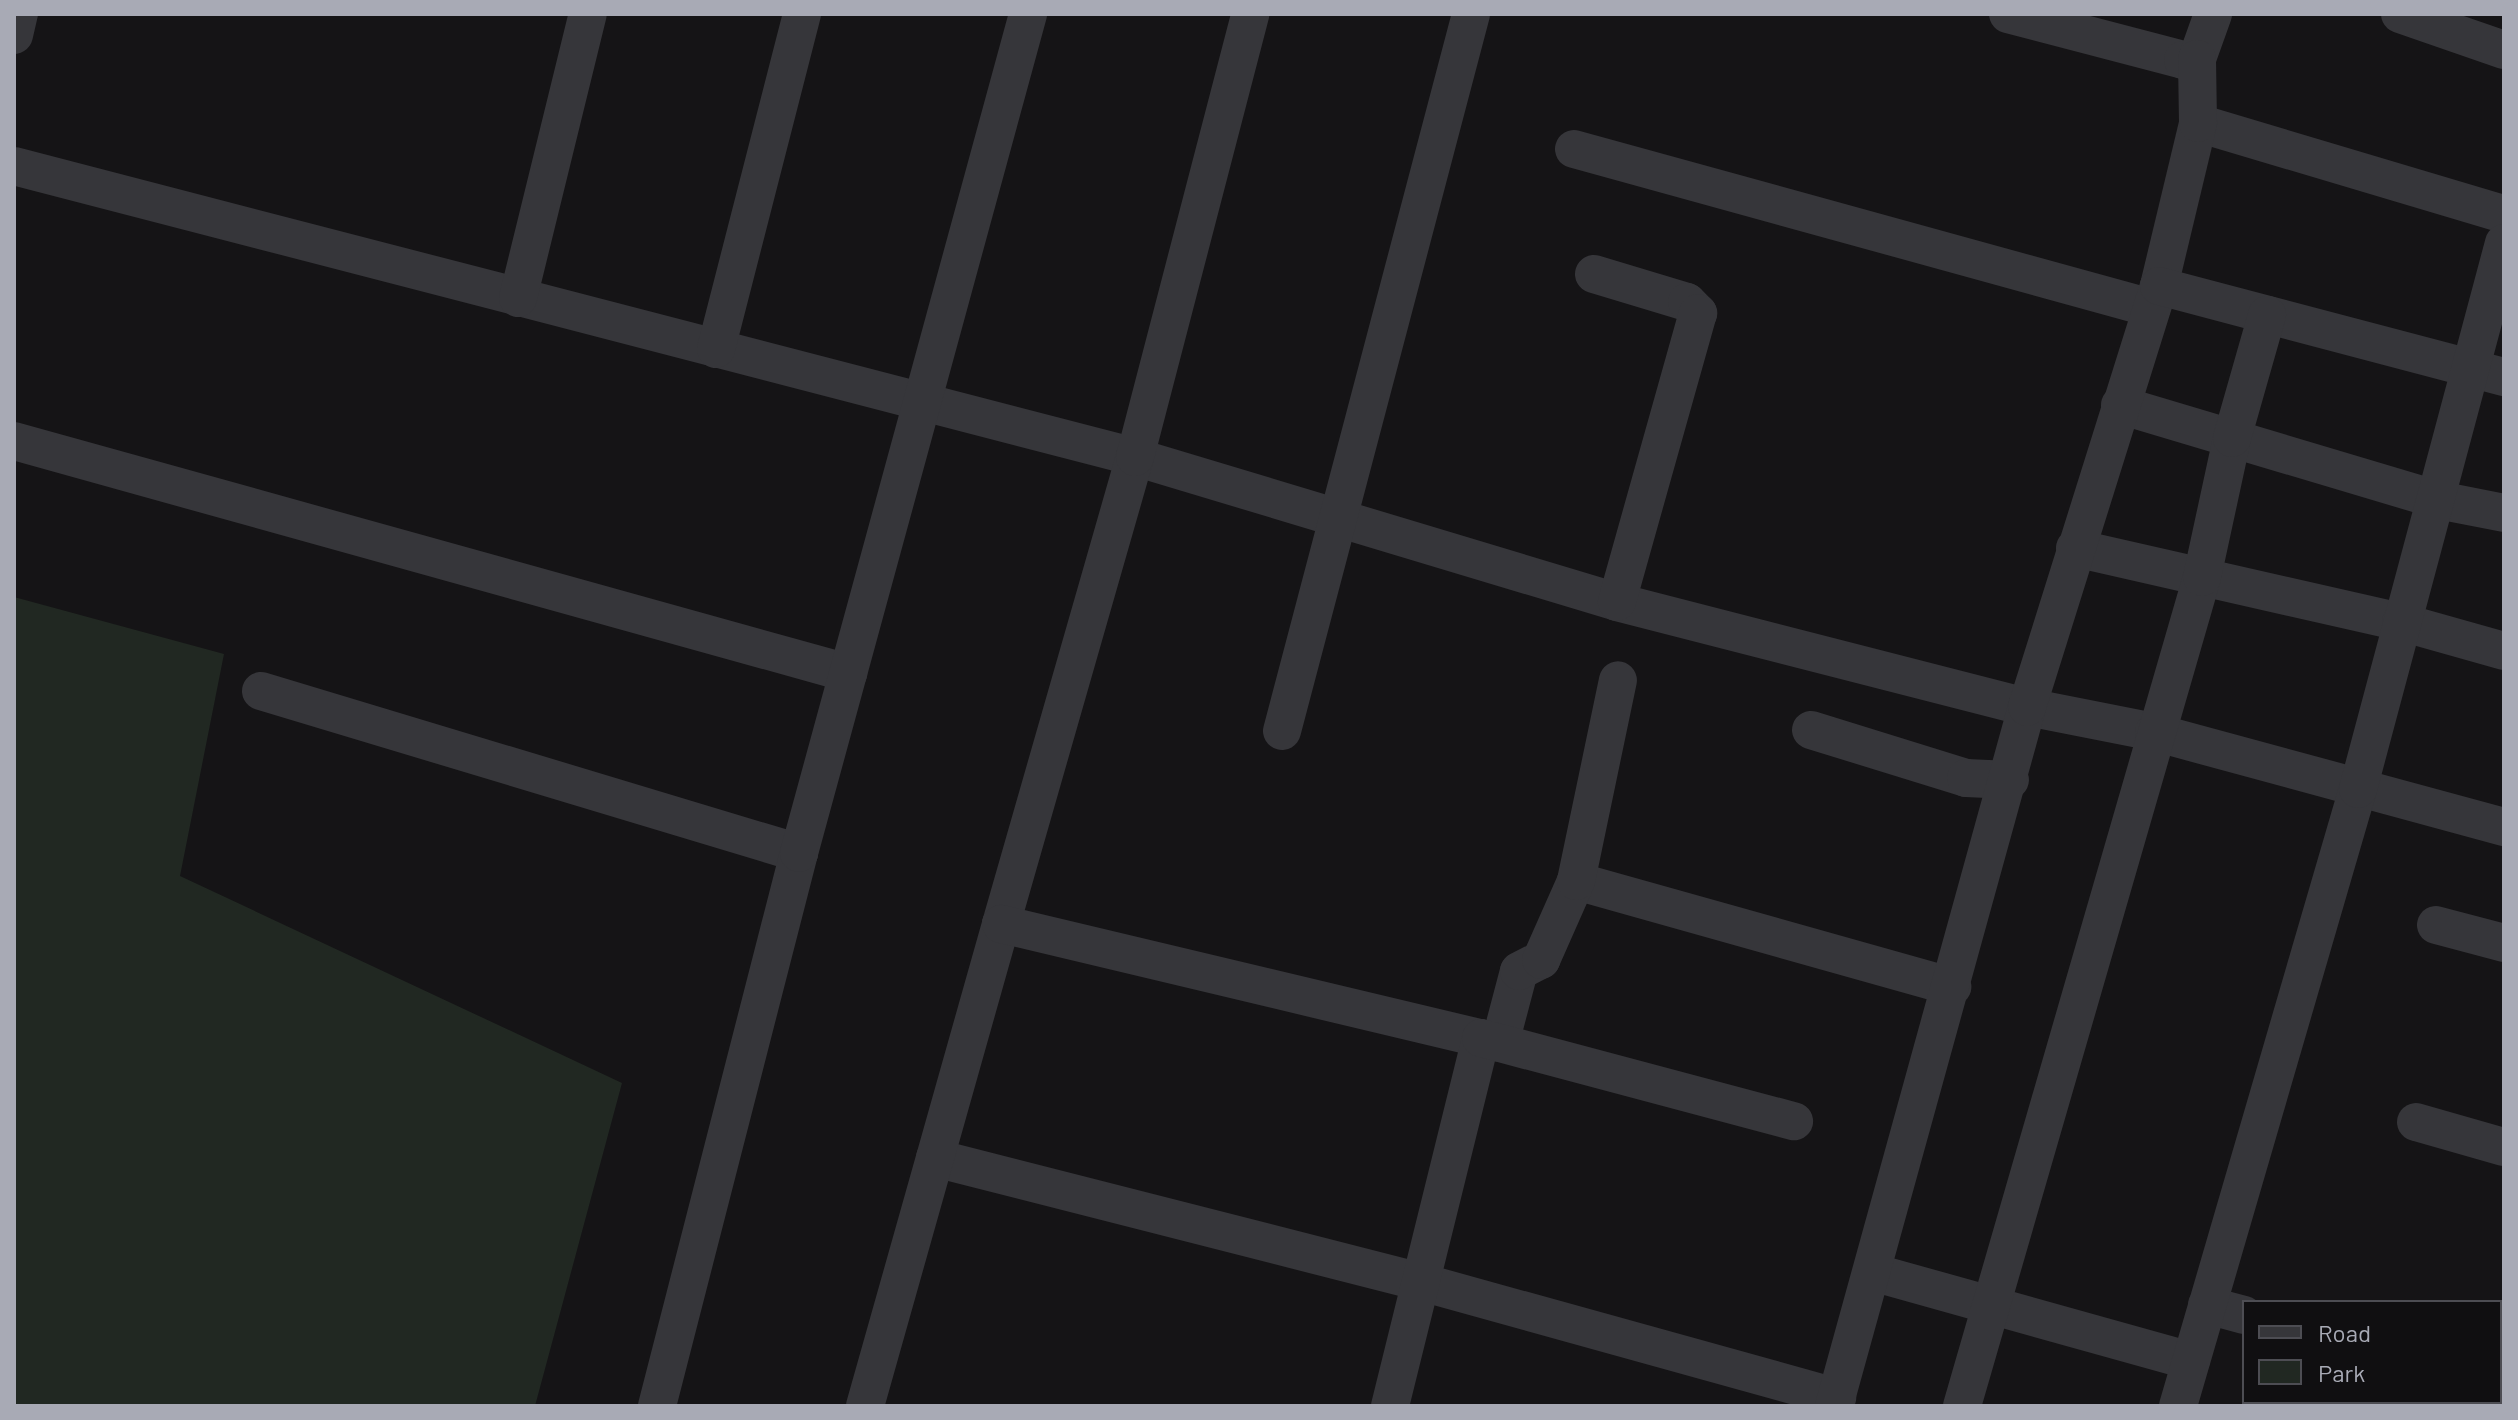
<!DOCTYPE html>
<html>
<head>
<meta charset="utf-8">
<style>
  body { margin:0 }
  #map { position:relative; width:2518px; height:1420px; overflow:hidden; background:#151416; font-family:Barlow,sans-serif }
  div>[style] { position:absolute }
  .green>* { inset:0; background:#212822 }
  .street>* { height:38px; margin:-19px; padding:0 19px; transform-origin:19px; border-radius:19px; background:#36363a }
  span { translate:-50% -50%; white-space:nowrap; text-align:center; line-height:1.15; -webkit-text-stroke:7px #100f11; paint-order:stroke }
  .frame { position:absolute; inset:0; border:16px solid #a8aab5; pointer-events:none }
  .legend { position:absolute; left:2242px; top:1300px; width:260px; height:104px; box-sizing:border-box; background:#100f11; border:2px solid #4d4d53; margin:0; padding:10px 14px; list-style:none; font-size:24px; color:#a8aab5 }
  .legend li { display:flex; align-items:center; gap:16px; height:40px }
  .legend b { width:40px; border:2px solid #4d4d53 }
</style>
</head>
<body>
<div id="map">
  <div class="green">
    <div style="clip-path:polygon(14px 597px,224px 654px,180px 876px,622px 1083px,535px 1406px,14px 1406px)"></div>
  </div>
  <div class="street">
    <div style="left:2008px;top:14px;width:181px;rotate:14.7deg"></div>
    <div style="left:2183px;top:60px;width:14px;rotate:-4deg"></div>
    <div style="left:2197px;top:59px;width:48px;rotate:-70.4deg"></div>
    <div style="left:2400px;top:14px;width:110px;rotate:19.1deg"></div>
    <div style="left:14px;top:35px;width:22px;rotate:-77deg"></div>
    <div style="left:2198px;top:123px;width:319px;rotate:16.6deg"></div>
    <div style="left:1574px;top:149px;width:599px;rotate:15.41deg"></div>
    <div style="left:14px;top:166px;width:1158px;rotate:14.55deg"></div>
    <div style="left:1135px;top:457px;width:503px;rotate:16.74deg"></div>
    <div style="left:1617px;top:602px;width:423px;rotate:14.4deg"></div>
    <div style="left:2027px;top:707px;width:129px;rotate:11.1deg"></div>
    <div style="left:2154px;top:732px;width:363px;rotate:15.2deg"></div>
    <div style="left:1594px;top:274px;width:97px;rotate:16.8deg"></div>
    <div style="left:1687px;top:302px;width:16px;rotate:45deg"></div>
    <div style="left:1698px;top:313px;width:300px;rotate:105.7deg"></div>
    <div style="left:2159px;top:286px;width:168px;rotate:-76.5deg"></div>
    <div style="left:2198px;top:123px;width:64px;rotate:-90.9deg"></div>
    <div style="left:518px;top:298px;width:292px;rotate:-76.2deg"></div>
    <div style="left:716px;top:349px;width:346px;rotate:-75.6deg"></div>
    <div style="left:2120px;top:405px;width:332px;rotate:16.6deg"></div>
    <div style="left:2438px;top:500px;width:67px;rotate:11.1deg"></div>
    <div style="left:14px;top:441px;width:866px;rotate:15.55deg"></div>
    <div style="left:2075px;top:548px;width:334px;rotate:12.8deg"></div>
    <div style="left:2401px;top:622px;width:107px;rotate:15.7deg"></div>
    <div style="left:261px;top:691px;width:562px;rotate:16.76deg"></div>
    <div style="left:1811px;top:730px;width:162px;rotate:17.2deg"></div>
    <div style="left:1966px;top:778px;width:44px;rotate:2.6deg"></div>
    <div style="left:1282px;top:731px;width:741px;rotate:-75.23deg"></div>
    <div style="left:1576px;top:881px;width:391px;rotate:15.7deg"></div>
    <div style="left:1001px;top:924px;width:486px;rotate:-74deg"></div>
    <div style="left:1135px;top:457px;width:458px;rotate:-75.4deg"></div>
    <div style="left:2436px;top:925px;width:70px;rotate:14.8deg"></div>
    <div style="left:1500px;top:1043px;width:74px;rotate:-75.2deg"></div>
    <div style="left:1519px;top:971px;width:25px;rotate:-27deg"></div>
    <div style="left:1541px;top:960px;width:86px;rotate:-66.1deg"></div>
    <div style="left:1576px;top:881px;width:205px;rotate:-78.2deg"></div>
    <div style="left:2416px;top:1122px;width:91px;rotate:15.9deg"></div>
    <div style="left:935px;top:1158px;width:502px;rotate:14.31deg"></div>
    <div style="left:1421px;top:1282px;width:432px;rotate:15.5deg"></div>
    <div style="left:1872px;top:1272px;width:331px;rotate:15.6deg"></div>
    <div style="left:2207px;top:1305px;width:38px;rotate:15deg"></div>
    <div style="left:2500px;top:1384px;width:4px;rotate:14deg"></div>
    <div style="left:657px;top:1406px;width:571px;rotate:-75.6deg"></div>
    <div style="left:799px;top:853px;width:870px;rotate:-74.73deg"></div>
    <div style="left:865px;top:1406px;width:501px;rotate:-74.24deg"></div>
    <div style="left:1001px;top:924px;width:493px;rotate:13.4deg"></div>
    <div style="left:1390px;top:1406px;width:379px;rotate:-76.1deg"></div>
    <div style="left:1481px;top:1038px;width:324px;rotate:14.9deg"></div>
    <div style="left:1834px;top:1406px;width:725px;rotate:-74.56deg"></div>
    <div style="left:2027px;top:707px;width:441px;rotate:-72.6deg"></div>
    <div style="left:2159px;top:286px;width:357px;rotate:14.8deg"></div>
    <div style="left:1962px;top:1406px;width:863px;rotate:-73.85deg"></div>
    <div style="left:2202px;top:577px;width:142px;rotate:-77.8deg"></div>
    <div style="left:2232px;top:438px;width:128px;rotate:-74.1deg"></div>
    <div style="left:2178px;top:1406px;width:643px;rotate:-73.74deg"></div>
    <div style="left:2358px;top:789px;width:565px;rotate:-75.03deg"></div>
  </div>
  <div class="frame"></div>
  <ul class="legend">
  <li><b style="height:10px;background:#36363a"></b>Road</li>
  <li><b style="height:22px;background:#212822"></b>Park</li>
  </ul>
</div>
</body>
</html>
